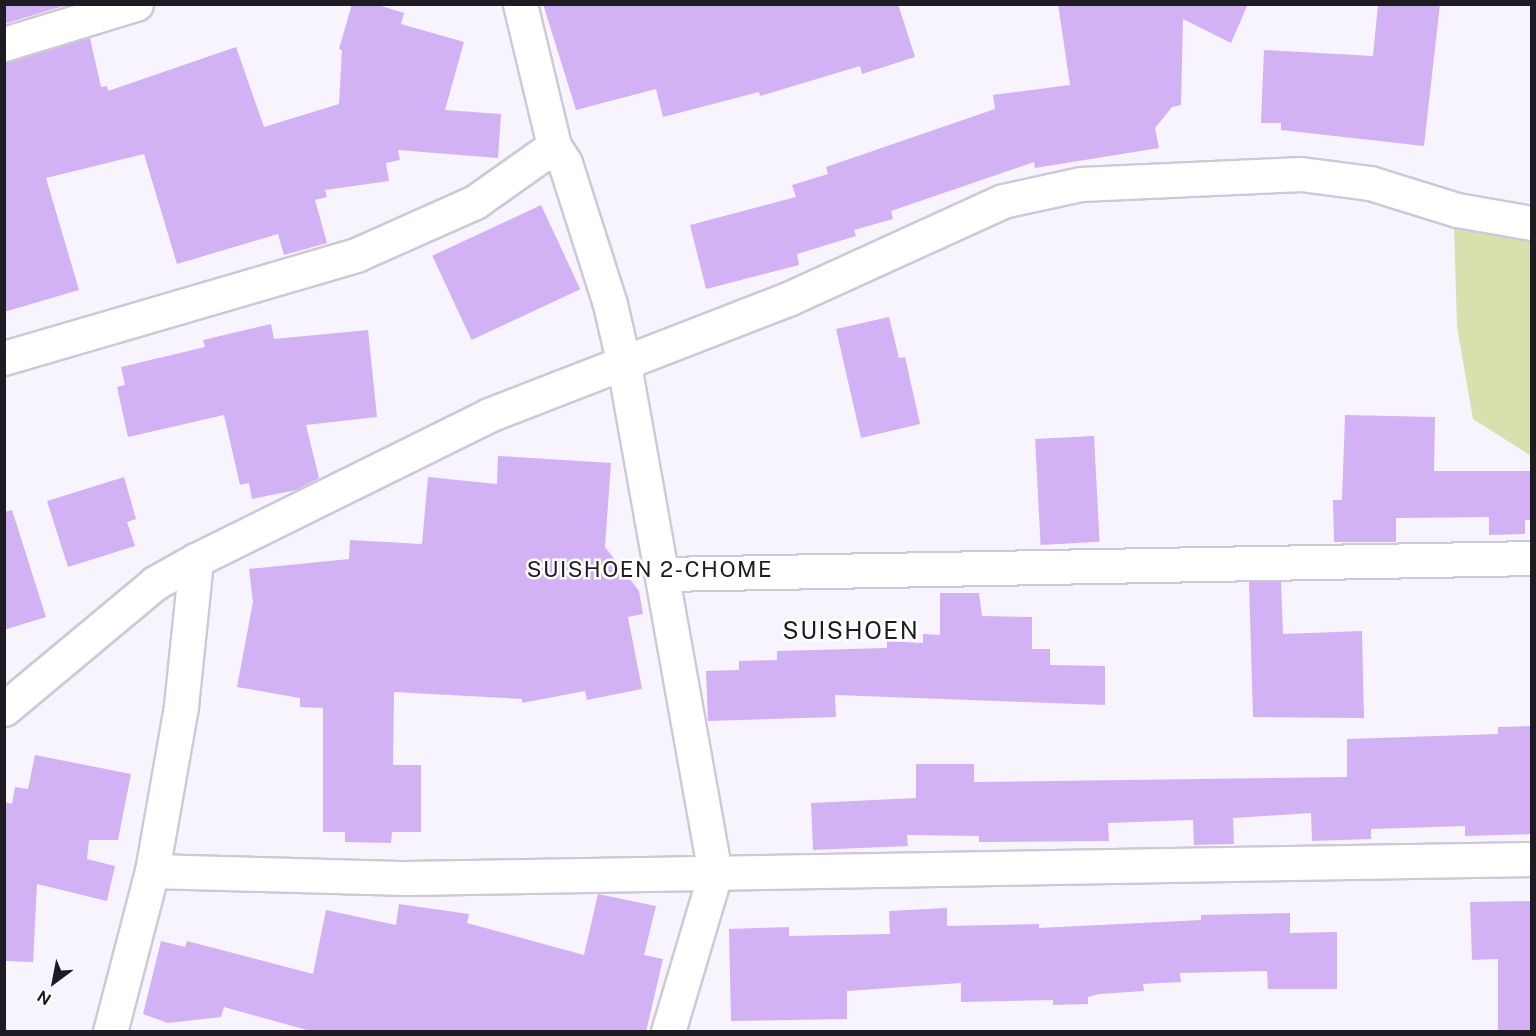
<!DOCTYPE html>
<html>
<head>
<meta charset="utf-8">
<style>
  body { margin:0 }
  #map { position:relative; width:1536px; height:1036px; overflow:hidden; background:#f7f4fd; font-family:"Public Sans",sans-serif }
  div>[style] { position:absolute }
  .green>* { inset:0; background:#d8e1ad }
  .building>* { inset:0; background:#d3b1f5; transform-origin:0 0 }
  .roads { filter:drop-shadow(2px 0 #cec8d7) drop-shadow(-2px 0 #cec8d7) drop-shadow(0 2px #cec8d7) drop-shadow(0 -2px #cec8d7) }
  .minor>* { height:33px; margin:-16.5px; padding:0 16.5px; transform-origin:16.5px; border-radius:16.5px; background:#fff }
  span { translate:-50% -50%; white-space:nowrap; text-align:center; line-height:1.15; -webkit-text-stroke:5px #fff; paint-order:stroke }
  .neighbourhood-label { font-size:22px; color:#1e1c22; letter-spacing:1.5px }
  .quarter-label { font-size:24px; color:#1e1c22; letter-spacing:1.5px }
  .frame { position:absolute; inset:0; border:6px solid #1e1c22; pointer-events:none }
  .north { position:absolute; left:24px; top:952px; width:60px; height:60px; -webkit-text-stroke:4px #fff; paint-order:stroke; rotate:212deg; font-size:16px; font-weight:700; line-height:24px; text-align:center; color:#1e1c22 }
  .north::after { content:''; display:block; margin:auto; width:21px; height:27px; background:#1e1c22; clip-path:polygon(50% 0,100% 100%,50% 72%,0 100%) }
</style>
</head>
<body>
<div id="map">
  <div class="green">
    <div style="clip-path:polygon(1454px 226px,1531px 239px,1531px 456px,1473px 419px,1457px 327px)"></div>
  </div>
  <div class="building">
    <div style="clip-path:polygon(4px 4px,70px 4px,4px 24px)"></div>
    <div style="clip-path:polygon(352px 4px,375px 4px,404px 13px,401px 24px,464px 42px,445px 110px,501px 114px,498px 158px,398px 150px,400px 160px,386px 163px,389px 181px,325px 190px,327px 197px,315px 200px,327px 243px,284px 255px,278px 234px,177px 264px,144px 154px,46px 178px,79px 290px,4px 312px,4px 62px,90px 38px,101px 87px,107px 86px,108px 91px,236px 47px,264px 127px,339px 104px,342px 50px,339px 49px)"></div>
    <div style="clip-path:polygon(543px 4px,898px 4px,915px 57px,862px 74px,860px 66px,760px 96px,759px 92px,663px 117px,656px 89px,576px 110px)"></div>
    <div style="clip-path:polygon(1058px 4px,1248px 4px,1231px 43px,1183px 19px,1181px 105px,1172px 107px,1155px 128px,1159px 148px,1035px 168px,1034px 162px,891px 211px,893px 219px,854px 230px,856px 236px,797px 254px,799px 265px,706px 289px,690px 225px,796px 197px,792px 185px,828px 174px,826px 167px,995px 109px,993px 95px,1070px 85px)"></div>
    <div style="clip-path:polygon(1378px 4px,1440px 4px,1424px 146px,1281px 130px,1281px 123px,1261px 123px,1264px 50px,1373px 56px)"></div>
    <div style="left:541px;top:205px;width:93px;height:120px;rotate:65deg"></div>
    <div style="clip-path:polygon(889px 317px,899px 358px,905px 357px,920px 424px,861px 438px,836px 329px)"></div>
    <div style="clip-path:polygon(271px 324px,274px 339px,368px 330px,377px 417px,306px 425px,319px 478px,296px 490px,252px 499px,249px 483px,240px 485px,224px 415px,128px 437px,117px 387px,125px 385px,121px 367px,205px 347px,203px 340px)"></div>
    <div style="clip-path:polygon(1345px 415px,1435px 417px,1434px 471px,1532px 471px,1532px 520px,1525px 520px,1525px 534px,1489px 535px,1489px 517px,1396px 518px,1396px 542px,1334px 542px,1333px 500px,1342px 500px)"></div>
    <div style="left:1094px;top:436px;width:106px;height:59px;rotate:87deg"></div>
    <div style="clip-path:polygon(498px 456px,611px 463px,605px 547px,639px 591px,643px 614px,628px 617px,642px 689px,587px 700px,585px 691px,522px 703px,522px 699px,394px 692px,393px 765px,421px 765px,421px 832px,392px 832px,391px 843px,345px 842px,345px 832px,323px 832px,323px 708px,300px 707px,300px 698px,237px 687px,253px 602px,249px 569px,349px 559px,350px 540px,422px 544px,428px 477px,497px 484px)"></div>
    <div style="clip-path:polygon(124px 477px,136px 519px,127px 522px,135px 546px,68px 567px,47px 501px)"></div>
    <div style="clip-path:polygon(12px 510px,46px 617px,4px 630px,4px 512px)"></div>
    <div style="clip-path:polygon(1281px 581px,1283px 634px,1362px 631px,1364px 718px,1253px 717px,1249px 582px)"></div>
    <div style="clip-path:polygon(940px 593px,979px 593px,982px 616px,1032px 617px,1032px 649px,1050px 649px,1050px 665px,1105px 666px,1105px 705px,835px 695px,836px 717px,708px 721px,706px 671px,739px 670px,739px 661px,777px 660px,777px 651px,887px 648px,887px 641px,923px 643px,923px 634px,940px 635px)"></div>
    <div style="clip-path:polygon(1532px 726px,1532px 834px,1465px 836px,1465px 826px,1371px 829px,1371px 839px,1312px 841px,1311px 813px,1233px 818px,1234px 844px,1194px 845px,1193px 820px,1108px 823px,1109px 841px,979px 842px,979px 836px,907px 835px,908px 846px,813px 850px,811px 803px,916px 798px,916px 764px,974px 764px,974px 782px,1347px 777px,1347px 739px,1498px 734px,1498px 727px)"></div>
    <div style="clip-path:polygon(35px 755px,131px 774px,118px 840px,89px 840px,87px 859px,115px 866px,107px 901px,37px 884px,33px 962px,4px 961px,4px 802px,12px 804px,15px 787px,28px 789px)"></div>
    <div style="clip-path:polygon(598px 894px,656px 906px,644px 955px,663px 959px,646px 1032px,314px 1032px,224px 1007px,221px 1017px,168px 1023px,143px 1014px,161px 941px,185px 947px,187px 941px,313px 974px,326px 910px,396px 925px,399px 904px,469px 914px,467px 923px,584px 955px)"></div>
    <div style="clip-path:polygon(1532px 901px,1532px 1031px,1498px 1031px,1498px 959px,1472px 960px,1470px 902px)"></div>
    <div style="clip-path:polygon(947px 908px,947px 926px,1039px 924px,1039px 928px,1201px 920px,1201px 915px,1290px 913px,1290px 933px,1337px 932px,1337px 989px,1268px 989px,1267px 971px,1180px 973px,1181px 982px,1143px 984px,1144px 991px,1099px 994px,1088px 997px,1088px 1004px,1053px 1005px,1053px 1000px,961px 1002px,961px 983px,847px 991px,847px 1019px,731px 1021px,729px 929px,789px 927px,789px 936px,890px 934px,889px 911px)"></div>
  </div>
  <div class="roads">
    <div class="minor">
      <div style="left:520px;top:4px;width:146px;rotate:76.5deg"></div>
      <div style="left:554px;top:146px;width:20px;rotate:57deg"></div>
      <div style="left:565px;top:163px;width:148px;rotate:72.3deg"></div>
      <div style="left:610px;top:304px;width:63px;rotate:77.1deg"></div>
      <div style="left:624px;top:365px;width:517px;rotate:79.86deg"></div>
      <div style="left:715px;top:874px;width:165px;rotate:106.6deg"></div>
      <div style="left:4px;top:44px;width:138px;rotate:-16.9deg"></div>
      <div style="left:4px;top:358px;width:367px;rotate:-16.3deg"></div>
      <div style="left:356px;top:255px;width:130px;rotate:-24deg"></div>
      <div style="left:475px;top:202px;width:97px;rotate:-35.3deg"></div>
      <div style="left:662px;top:574px;width:870px;rotate:-1.05deg"></div>
      <div style="left:4px;top:709px;width:197px;rotate:-39.8deg"></div>
      <div style="left:155px;top:583px;width:47px;rotate:-29.3deg"></div>
      <div style="left:196px;top:560px;width:327px;rotate:-26.3deg"></div>
      <div style="left:489px;top:415px;width:321px;rotate:-21.2deg"></div>
      <div style="left:788px;top:299px;width:236px;rotate:-24.5deg"></div>
      <div style="left:1003px;top:201px;width:80px;rotate:-12.3deg"></div>
      <div style="left:1081px;top:184px;width:220px;rotate:-2.6deg"></div>
      <div style="left:1301px;top:174px;width:70px;rotate:7.4deg"></div>
      <div style="left:1370px;top:183px;width:91px;rotate:17.2deg"></div>
      <div style="left:1457px;top:210px;width:76px;rotate:9.8deg"></div>
      <div style="left:152px;top:871px;width:255px;rotate:1.6deg"></div>
      <div style="left:407px;top:878px;width:1125px;rotate:-0.97deg"></div>
      <div style="left:110px;top:1032px;width:166px;rotate:-75.4deg"></div>
      <div style="left:152px;top:871px;width:168px;rotate:-80deg"></div>
      <div style="left:181px;top:706px;width:147px;rotate:-84.1deg"></div>
    </div>
  </div>
  <div class="neighbourhood-label">
    <span style="left:650px;top:570px">SUISHOEN 2-CHOME</span>
  </div>
  <div class="quarter-label">
    <span style="left:851px;top:631px">SUISHOEN</span>
  </div>
  <div class="frame"></div>
  <div class="north">N</div>
</div>
</body>
</html>
